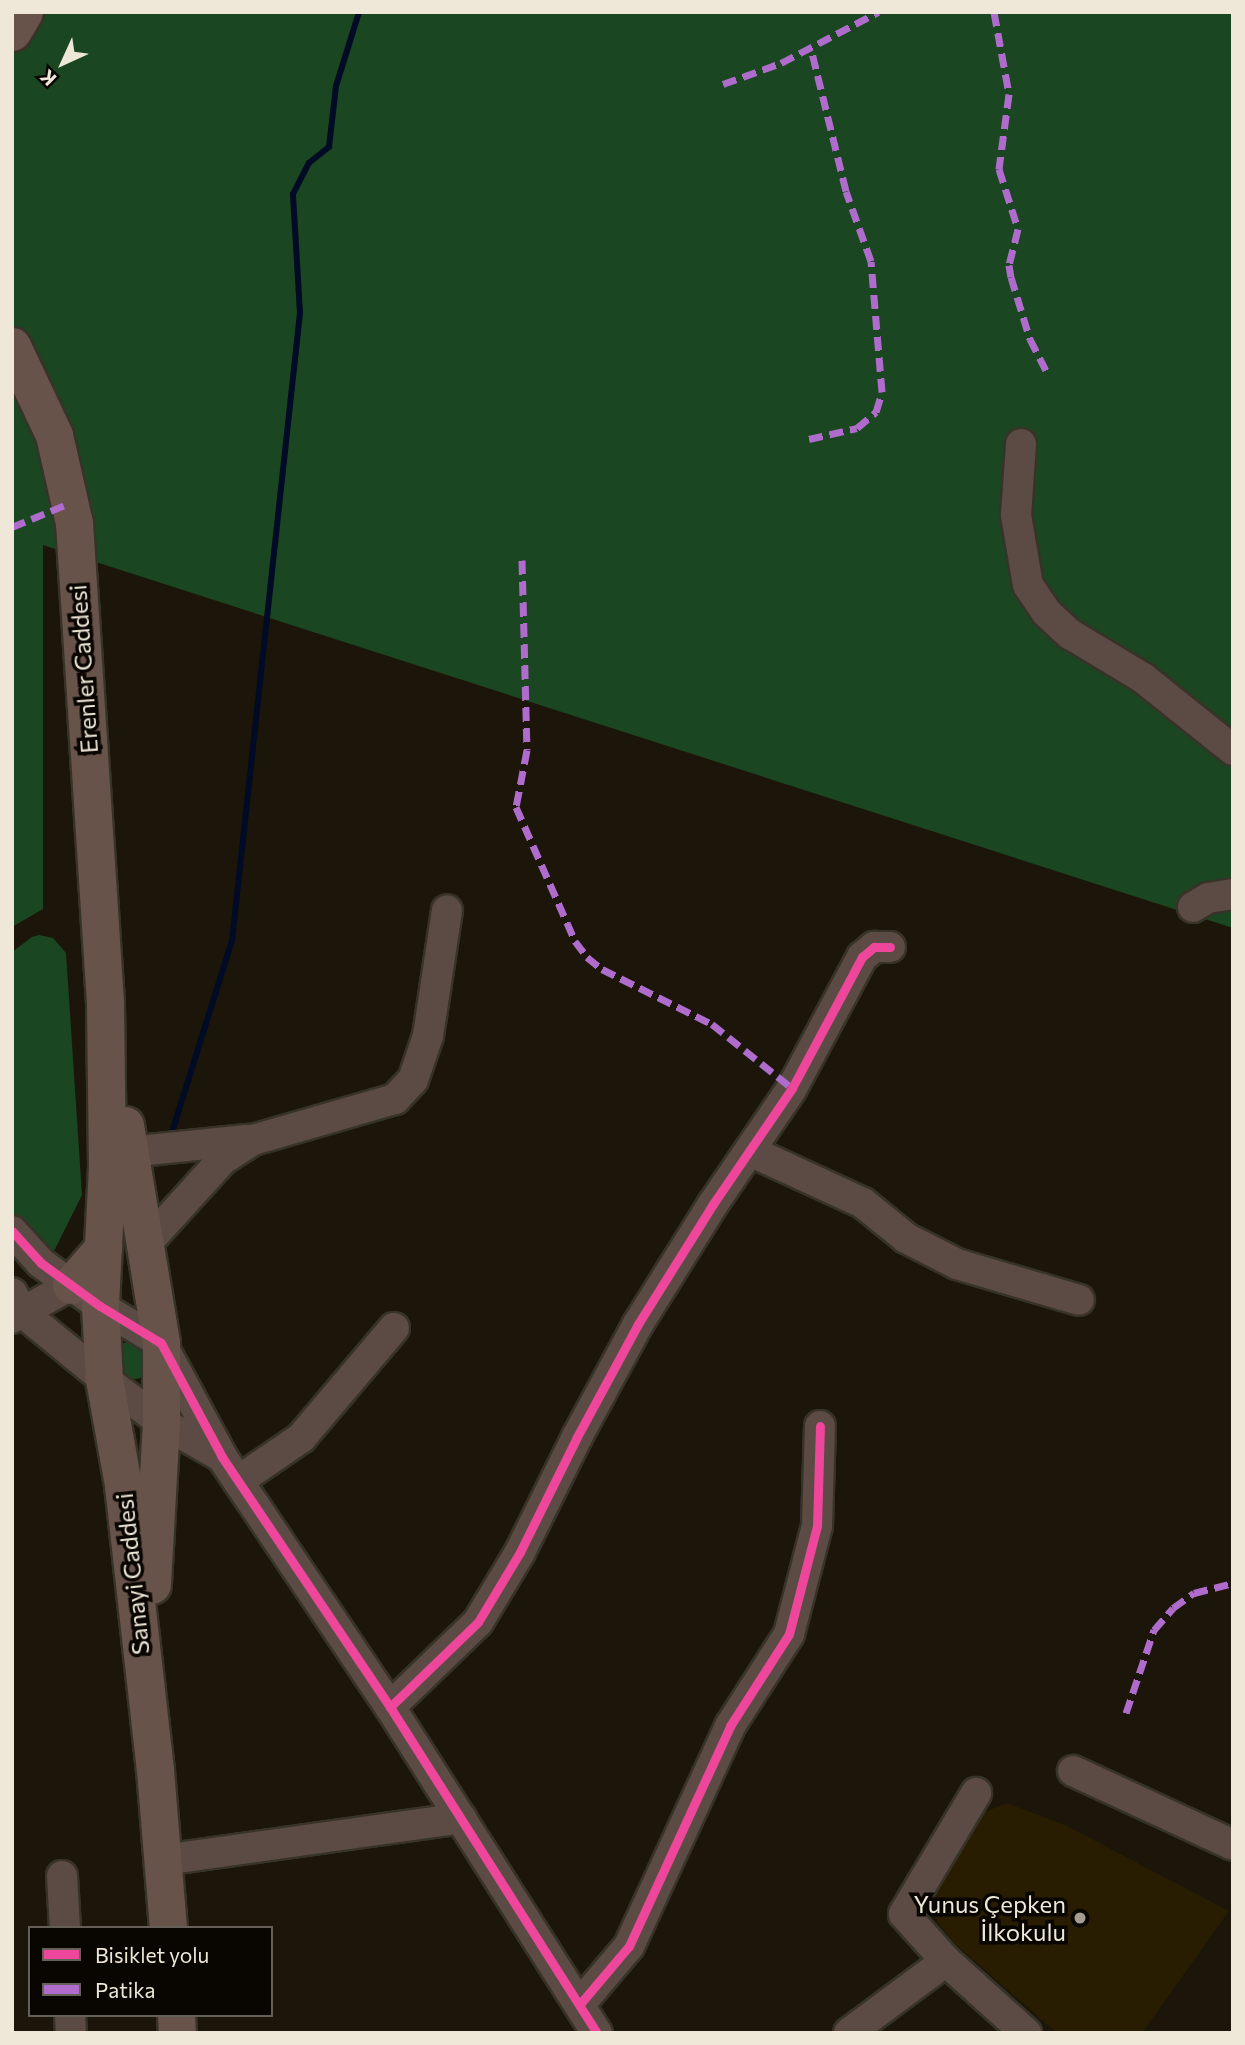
<!DOCTYPE html>
<html>
<head>
<meta charset="utf-8">
<style>
  body { margin:0 }
  #map { position:relative; width:1245px; height:2045px; overflow:hidden; background:#1b1609; font-family:Commissioner,sans-serif }
  div>[style] { position:absolute }
  .built>* { inset:0; background:#281d01 }
  .green>* { inset:0; background:#1a4622 }
  .stream>* { height:6px; margin:-3px; padding:0 3px; transform-origin:3px; border-radius:3px; background:#020b26 }
  .roads { filter:drop-shadow(2px 0 #373328) drop-shadow(-2px 0 #373328) drop-shadow(0 2px #373328) drop-shadow(0 -2px #373328) }
  .minor>* { height:30px; margin:-15px; padding:0 15px; transform-origin:15px; border-radius:15px; background:#5c4b44 }
  .major>* { height:37px; margin:-18.5px; padding:0 18.5px; transform-origin:18.5px; border-radius:18.5px; background:#68534a }
  .quiet>* { height:7px; margin-top:-3.5px; transform-origin:0; background:repeating-linear-gradient(90deg,#b06ccc 0 14px,transparent 0 21px) }
  .cycleway>* { height:9px; margin:-4.5px; padding:0 4.5px; transform-origin:4.5px; border-radius:4.5px; background:#ed469a }
  .dots>* { width:19px; height:19px; translate:-50% -50%; box-sizing:border-box; border:4px solid #090501; border-radius:50% }
  span { translate:-50% -50%; white-space:nowrap; text-align:center; line-height:1.15; -webkit-text-stroke:7px #090501; paint-order:stroke }
  .street-label { font-size:24px; color:#efe8d9 }
  .poi-label { font-size:24px; color:#efe8d9 }
  .right { translate:-100% -50%; text-align:right }
  .frame { position:absolute; inset:0; border:14px solid #efe8d9; pointer-events:none }
  .legend { position:absolute; left:28px; top:1926px; width:245px; height:91px; box-sizing:border-box; background:#090501; border:2px solid #656057; margin:0; padding:9px 12px; list-style:none; font-size:21px; color:#efe8d9 }
  .legend li { display:flex; align-items:center; gap:14px; height:35px }
  .legend b { width:35px; border:2px solid #656057 }
  .north { position:absolute; left:28px; top:28px; width:70px; height:70px; -webkit-text-stroke:5px #090501; paint-order:stroke; rotate:225deg; font-size:19px; font-weight:700; line-height:28px; text-align:center; color:#efe8d9 }
  .north::after { content:''; display:block; margin:auto; width:24px; height:32px; background:#efe8d9; clip-path:polygon(50% 0,100% 100%,50% 72%,0 100%) }
</style>
</head>
<body>
<div id="map">
  <div class="built">
    <div style="clip-path:polygon(1007px 1803px,1067px 1826px,1229px 1911px,1142px 2033px,1057px 2033px,954px 1943px,937px 1922px,929px 1896px,982px 1813px)"></div>
  </div>
  <div class="green">
    <div style="clip-path:polygon(12px 12px,1233px 12px,1233px 928px,43px 545px,43px 909px,12px 927px)"></div>
    <div style="clip-path:polygon(39px 935px,53px 938px,66px 953px,82px 1195px,51px 1257px,12px 1218px,12px 952px,32px 937px)"></div>
    <div style="clip-path:polygon(134px 1339px,142px 1341px,144px 1377px,132px 1380px,123px 1378px,112px 1360px,119px 1345px)"></div>
  </div>
  <div class="stream">
    <div style="left:172px;top:1132px;width:200px;rotate:-72.6deg"></div>
    <div style="left:232px;top:941px;width:632px;rotate:-83.82deg"></div>
    <div style="left:300px;top:313px;width:119px;rotate:-93.4deg"></div>
    <div style="left:293px;top:194px;width:35px;rotate:-63deg"></div>
    <div style="left:309px;top:163px;width:26px;rotate:-39deg"></div>
    <div style="left:329px;top:147px;width:61px;rotate:-83.5deg"></div>
    <div style="left:336px;top:86px;width:77px;rotate:-72.7deg"></div>
  </div>
  <div class="roads">
    <div class="minor">
      <div style="left:1021px;top:444px;width:71px;rotate:94deg"></div>
      <div style="left:1016px;top:515px;width:71px;rotate:80.3deg"></div>
      <div style="left:1028px;top:585px;width:32px;rotate:56deg"></div>
      <div style="left:1046px;top:612px;width:33px;rotate:43deg"></div>
      <div style="left:1070px;top:634px;width:85px;rotate:31.1deg"></div>
      <div style="left:1143px;top:678px;width:115px;rotate:38.7deg"></div>
      <div style="left:1193px;top:907px;width:17px;rotate:-31deg"></div>
      <div style="left:1208px;top:898px;width:25px;rotate:-9deg"></div>
      <div style="left:750px;top:1151px;width:124px;rotate:24.7deg"></div>
      <div style="left:863px;top:1203px;width:55px;rotate:39.1deg"></div>
      <div style="left:906px;top:1238px;width:57px;rotate:27deg"></div>
      <div style="left:957px;top:1264px;width:127px;rotate:16.4deg"></div>
      <div style="left:129px;top:1152px;width:118px;rotate:-5.9deg"></div>
      <div style="left:12px;top:1231px;width:43px;rotate:47.8deg"></div>
      <div style="left:41px;top:1263px;width:73px;rotate:36.1deg"></div>
      <div style="left:100px;top:1306px;width:71px;rotate:31.2deg"></div>
      <div style="left:161px;top:1343px;width:129px;rotate:61.8deg"></div>
      <div style="left:222px;top:1457px;width:301px;rotate:56.1deg"></div>
      <div style="left:390px;top:1707px;width:386px;rotate:57.6deg"></div>
      <div style="left:145px;top:1245px;width:115px;rotate:-47.8deg"></div>
      <div style="left:222px;top:1160px;width:37px;rotate:-33deg"></div>
      <div style="left:253px;top:1140px;width:148px;rotate:-16.1deg"></div>
      <div style="left:395px;top:1099px;width:26px;rotate:-47deg"></div>
      <div style="left:413px;top:1080px;width:46px;rotate:-71.2deg"></div>
      <div style="left:428px;top:1036px;width:127px;rotate:-81.4deg"></div>
      <div style="left:12px;top:1293px;width:21px;rotate:62deg"></div>
      <div style="left:22px;top:1312px;width:106px;rotate:39.3deg"></div>
      <div style="left:104px;top:1379px;width:71px;rotate:37deg"></div>
      <div style="left:161px;top:1422px;width:70px;rotate:29.8deg"></div>
      <div style="left:12px;top:1318px;width:68px;rotate:-29.2deg"></div>
      <div style="left:238px;top:1481px;width:76px;rotate:-34.3deg"></div>
      <div style="left:301px;top:1438px;width:144px;rotate:-49.8deg"></div>
      <div style="left:390px;top:1707px;width:122px;rotate:-44deg"></div>
      <div style="left:478px;top:1622px;width:82px;rotate:-59deg"></div>
      <div style="left:520px;top:1552px;width:128px;rotate:-63.6deg"></div>
      <div style="left:577px;top:1437px;width:128px;rotate:-61.6deg"></div>
      <div style="left:638px;top:1324px;width:142px;rotate:-58deg"></div>
      <div style="left:713px;top:1204px;width:140px;rotate:-55.7deg"></div>
      <div style="left:792px;top:1088px;width:149px;rotate:-61.9deg"></div>
      <div style="left:862px;top:957px;width:16px;rotate:-40deg"></div>
      <div style="left:874px;top:947px;width:16px"></div>
      <div style="left:1073px;top:1771px;width:176px;rotate:24.8deg"></div>
      <div style="left:163px;top:1860px;width:301px;rotate:-8deg"></div>
      <div style="left:62px;top:1876px;width:52px;rotate:86.7deg"></div>
      <div style="left:946px;top:1961px;width:108px;rotate:42deg"></div>
      <div style="left:580px;top:2004px;width:76px;rotate:-49.8deg"></div>
      <div style="left:629px;top:1946px;width:242px;rotate:-65.3deg"></div>
      <div style="left:730px;top:1726px;width:109px;rotate:-57.3deg"></div>
      <div style="left:789px;top:1634px;width:112px;rotate:-75.5deg"></div>
      <div style="left:817px;top:1526px;width:100px;rotate:-88.3deg"></div>
      <div style="left:70px;top:2015px;width:18px;rotate:87deg"></div>
      <div style="left:849px;top:2033px;width:121px;rotate:-36.6deg"></div>
      <div style="left:946px;top:1961px;width:63px;rotate:-131.8deg"></div>
      <div style="left:904px;top:1914px;width:141px;rotate:-59.2deg"></div>
    </div>
    <div class="major">
      <div style="left:12px;top:32px;width:23px;rotate:-59deg"></div>
      <div style="left:12px;top:346px;width:98px;rotate:64.7deg"></div>
      <div style="left:54px;top:435px;width:90px;rotate:77.2deg"></div>
      <div style="left:74px;top:523px;width:481px;rotate:86.3deg"></div>
      <div style="left:105px;top:1003px;width:163px;rotate:89.3deg"></div>
      <div style="left:107px;top:1166px;width:140px;rotate:92.9deg"></div>
      <div style="left:100px;top:1306px;width:73px;rotate:86.9deg"></div>
      <div style="left:104px;top:1379px;width:108px;rotate:79.8deg"></div>
      <div style="left:123px;top:1485px;width:287px;rotate:83.6deg"></div>
      <div style="left:155px;top:1770px;width:159px;rotate:85.3deg"></div>
      <div style="left:125px;top:1125px;width:221px;rotate:80.6deg"></div>
      <div style="left:161px;top:1343px;width:79px;rotate:90deg"></div>
      <div style="left:161px;top:1422px;width:163px;rotate:93.2deg"></div>
      <div style="left:71px;top:1285px;width:49px;rotate:-49.1deg"></div>
      <div style="left:176px;top:2015px;width:18px;rotate:87deg"></div>
    </div>
  </div>
  <div class="quiet">
    <div style="left:994px;top:12px;width:83px;rotate:79.6deg"></div>
    <div style="left:1009px;top:94px;width:76px;rotate:97.6deg"></div>
    <div style="left:999px;top:169px;width:63px;rotate:72.4deg"></div>
    <div style="left:1018px;top:229px;width:37px;rotate:104deg"></div>
    <div style="left:1009px;top:265px;width:12px;rotate:81deg"></div>
    <div style="left:1011px;top:277px;width:65px;rotate:73deg"></div>
    <div style="left:1030px;top:339px;width:39px;rotate:63deg"></div>
    <div style="left:723px;top:84px;width:62px;rotate:-19.9deg"></div>
    <div style="left:781px;top:63px;width:110px;rotate:-27.7deg"></div>
    <div style="left:809px;top:439px;width:49px;rotate:-12.9deg"></div>
    <div style="left:857px;top:428px;width:25px;rotate:-40deg"></div>
    <div style="left:876px;top:412px;width:21px;rotate:-73deg"></div>
    <div style="left:882px;top:392px;width:131px;rotate:-94.8deg"></div>
    <div style="left:871px;top:261px;width:74px;rotate:-109.7deg"></div>
    <div style="left:846px;top:191px;width:147px;rotate:-103.8deg"></div>
    <div style="left:12px;top:527px;width:63px;rotate:-22.5deg"></div>
    <div style="left:522px;top:560px;width:190px;rotate:88.5deg"></div>
    <div style="left:527px;top:750px;width:58px;rotate:100.9deg"></div>
    <div style="left:516px;top:807px;width:146px;rotate:66.2deg"></div>
    <div style="left:575px;top:941px;width:20px;rotate:53deg"></div>
    <div style="left:587px;top:957px;width:19px;rotate:39deg"></div>
    <div style="left:602px;top:969px;width:123px;rotate:26.6deg"></div>
    <div style="left:712px;top:1024px;width:102px;rotate:38.7deg"></div>
    <div style="left:1126px;top:1713px;width:88px;rotate:-71.4deg"></div>
    <div style="left:1154px;top:1630px;width:29px;rotate:-49deg"></div>
    <div style="left:1173px;top:1608px;width:26px;rotate:-36deg"></div>
    <div style="left:1194px;top:1593px;width:40px;rotate:-14.4deg"></div>
  </div>
  <div class="cycleway">
    <div style="left:12px;top:1231px;width:43px;rotate:47.8deg"></div>
    <div style="left:41px;top:1263px;width:73px;rotate:36.1deg"></div>
    <div style="left:100px;top:1306px;width:71px;rotate:31.2deg"></div>
    <div style="left:161px;top:1343px;width:129px;rotate:61.8deg"></div>
    <div style="left:222px;top:1457px;width:301px;rotate:56.1deg"></div>
    <div style="left:390px;top:1707px;width:386px;rotate:57.6deg"></div>
    <div style="left:390px;top:1707px;width:122px;rotate:-44deg"></div>
    <div style="left:478px;top:1622px;width:82px;rotate:-59deg"></div>
    <div style="left:520px;top:1552px;width:128px;rotate:-63.6deg"></div>
    <div style="left:577px;top:1437px;width:128px;rotate:-61.6deg"></div>
    <div style="left:638px;top:1324px;width:142px;rotate:-58deg"></div>
    <div style="left:713px;top:1204px;width:140px;rotate:-55.7deg"></div>
    <div style="left:792px;top:1088px;width:149px;rotate:-61.9deg"></div>
    <div style="left:862px;top:957px;width:16px;rotate:-40deg"></div>
    <div style="left:874px;top:947px;width:16px"></div>
    <div style="left:580px;top:2004px;width:76px;rotate:-49.8deg"></div>
    <div style="left:629px;top:1946px;width:242px;rotate:-65.3deg"></div>
    <div style="left:730px;top:1726px;width:109px;rotate:-57.3deg"></div>
    <div style="left:789px;top:1634px;width:112px;rotate:-75.5deg"></div>
    <div style="left:817px;top:1526px;width:100px;rotate:-88.3deg"></div>
  </div>
  <div class="dots">
    <div style="left:1080px;top:1918px;background:#a59e90"></div>
  </div>
  <div class="street-label">
    <span style="left:83px;top:669px;rotate:-94deg">Erenler Caddesi</span>
    <span style="left:132px;top:1574px;rotate:-96deg">Sanayi Caddesi</span>
  </div>
  <div class="poi-label">
    <span class="right" style="left:1066px;top:1918px">Yunus Çepken<br>İlkokulu</span>
  </div>
  <div class="frame"></div>
  <ul class="legend">
  <li><b style="height:9px;background:#ed469a"></b>Bisiklet yolu</li>
  <li><b style="height:9px;background:#b06ccc"></b>Patika</li>
  </ul>
  <div class="north">K</div>
</div>
</body>
</html>
